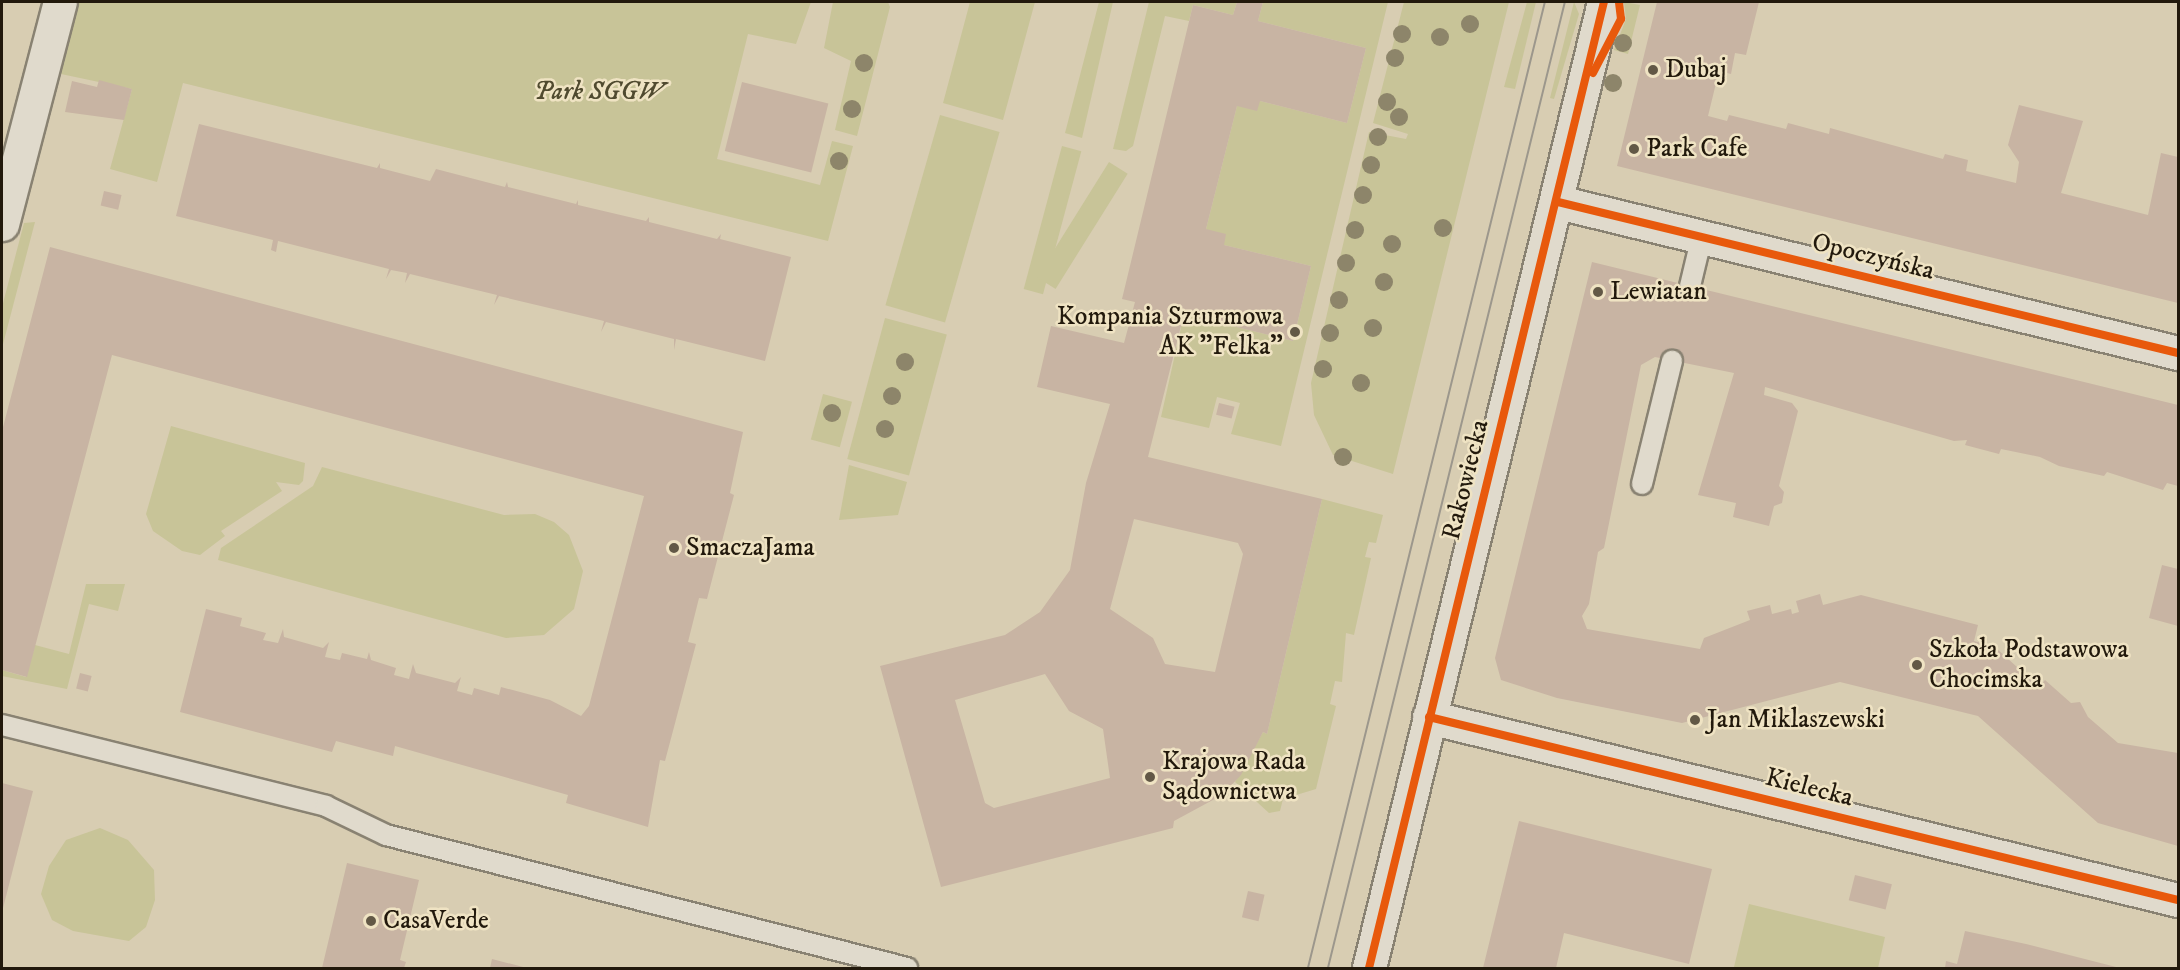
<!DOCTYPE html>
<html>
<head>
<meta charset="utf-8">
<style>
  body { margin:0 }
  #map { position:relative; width:2180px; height:970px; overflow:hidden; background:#d8cdb2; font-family:"IM FELL DW Pica",serif }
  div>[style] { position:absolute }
  .green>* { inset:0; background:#c8c498; transform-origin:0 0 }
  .building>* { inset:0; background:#c8b4a3; transform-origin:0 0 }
  .roads { filter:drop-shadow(2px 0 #898272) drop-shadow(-2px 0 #898272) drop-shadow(0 2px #898272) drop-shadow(0 -2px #898272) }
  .lane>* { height:20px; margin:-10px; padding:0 10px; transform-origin:10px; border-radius:10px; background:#e0dacc }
  .street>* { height:33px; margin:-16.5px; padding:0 16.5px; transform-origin:16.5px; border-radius:16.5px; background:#e0dacc }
  .secondary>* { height:33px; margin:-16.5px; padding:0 16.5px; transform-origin:16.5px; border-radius:16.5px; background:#e0dacc }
  .tram>* { height:1.5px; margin:-0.75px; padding:0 0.75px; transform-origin:0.75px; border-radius:0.75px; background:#9c978c }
  .cycleway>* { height:8px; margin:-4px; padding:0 4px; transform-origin:4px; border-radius:4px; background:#e8590c }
  .trees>* { width:18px; height:18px; margin:-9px; border-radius:50%; background:#8d856a }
  .dots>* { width:16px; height:16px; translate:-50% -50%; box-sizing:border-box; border:3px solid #efe3c3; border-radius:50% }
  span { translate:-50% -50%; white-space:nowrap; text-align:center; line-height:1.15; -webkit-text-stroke:5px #efe3c3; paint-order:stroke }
  .poi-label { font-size:26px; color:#22190c }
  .left { translate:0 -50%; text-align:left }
  .right { translate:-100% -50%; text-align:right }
  .park-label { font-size:26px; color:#504a2f; font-style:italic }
  .street-label { font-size:26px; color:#22190c }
  .frame { position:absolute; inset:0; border:3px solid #22190c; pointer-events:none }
</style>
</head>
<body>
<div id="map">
  <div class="green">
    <div style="clip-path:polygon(79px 2px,811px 2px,796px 44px,748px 34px,717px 159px,820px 185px,832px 141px,853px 146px,828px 241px,183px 83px,157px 182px,110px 169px,132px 89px,61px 74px)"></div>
    <div style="clip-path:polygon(833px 2px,888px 2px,890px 7px,857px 136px,835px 130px,851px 61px,824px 48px)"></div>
    <div style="clip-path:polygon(970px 2px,1035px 2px,1003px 120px,943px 103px)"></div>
    <div style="clip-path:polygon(1099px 2px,1113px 2px,1082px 138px,1065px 133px)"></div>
    <div style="clip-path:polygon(1149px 2px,1237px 2px,1233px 15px,1193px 5px,1189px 21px,1165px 16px,1133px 146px,1126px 151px,1113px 149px)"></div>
    <div style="clip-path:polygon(1263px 2px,1388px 2px,1281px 446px,1231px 434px,1240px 403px,1217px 397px,1209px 428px,1161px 417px,1184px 314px,1293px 341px,1311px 266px,1224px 245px,1206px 229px,1237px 106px,1260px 101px,1347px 123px,1366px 48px,1258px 21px)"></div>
    <div style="clip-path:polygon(1404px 2px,1509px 2px,1393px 474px,1333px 455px,1314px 415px,1311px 383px,1369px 132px,1406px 139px,1408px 134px,1373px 123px)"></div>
    <div style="clip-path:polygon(1527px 2px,1536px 2px,1515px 89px,1504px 87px)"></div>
    <div style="clip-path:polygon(1574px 2px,1579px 14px,1554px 99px,1550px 98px)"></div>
    <div style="clip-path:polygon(1624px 2px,1640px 5px,1628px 54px,1614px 50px,1626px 19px)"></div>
    <div style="left:940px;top:115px;width:62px;height:198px;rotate:16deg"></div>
    <div style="left:1062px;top:146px;width:20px;height:148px;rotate:15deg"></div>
    <div style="left:1109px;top:162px;width:22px;height:136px;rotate:32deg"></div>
    <div style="clip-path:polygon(35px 222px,2px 348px,2px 307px,24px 223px)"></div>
    <div style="left:885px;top:318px;width:64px;height:146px;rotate:15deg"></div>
    <div style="left:823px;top:394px;width:30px;height:47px;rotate:15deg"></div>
    <div style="clip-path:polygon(171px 426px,305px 463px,303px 481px,299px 485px,276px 482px,282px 491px,221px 531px,225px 536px,200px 555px,182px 551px,153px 531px,146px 514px)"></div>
    <div style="clip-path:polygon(849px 465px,907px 482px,898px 515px,839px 520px)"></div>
    <div style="clip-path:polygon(322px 467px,504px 515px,535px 514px,554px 522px,569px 535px,583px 571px,574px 609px,544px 635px,506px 638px,218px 560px,221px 548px,313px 486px)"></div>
    <div style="clip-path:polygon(1322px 499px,1383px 515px,1376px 543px,1369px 542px,1365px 557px,1371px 558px,1354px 635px,1346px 633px,1342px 682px,1335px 681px,1330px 704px,1336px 706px,1316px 789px,1283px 799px,1280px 811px,1269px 813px,1235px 782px,1263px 732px,1267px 734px)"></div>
    <div style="clip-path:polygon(86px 584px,125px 584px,118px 611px,89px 604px,67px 689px,2px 676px,2px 670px,26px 677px,35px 645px,69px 654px)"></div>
    <div style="clip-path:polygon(100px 828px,128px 840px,154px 870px,155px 900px,146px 927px,129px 941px,73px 931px,52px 920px,41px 894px,49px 866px,66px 840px)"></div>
    <div style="clip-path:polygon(1749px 904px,1885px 937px,1878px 968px,1734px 967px)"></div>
  </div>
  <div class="building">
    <div style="clip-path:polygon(evenodd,1237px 2px,1263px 2px,1258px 21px,1366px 48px,1347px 123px,1260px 101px,1257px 111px,1237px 106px,1206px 229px,1226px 234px,1224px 245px,1311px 266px,1293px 341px,1184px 314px,1148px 457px,1322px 499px,1267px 734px,1263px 732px,1241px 775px,1222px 795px,1174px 821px,1173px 828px,941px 887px,880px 666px,1005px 635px,1040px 612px,1070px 570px,1086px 483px,1110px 404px,1037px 387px,1051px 326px,1124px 343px,1135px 302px,1122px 299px,1193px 5px,1233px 15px,1237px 2px,1134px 519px,1238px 543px,1243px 554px,1215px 672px,1165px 664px,1153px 638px,1110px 609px,1134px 519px,1237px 2px,1045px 674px,1069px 711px,1103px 729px,1110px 778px,994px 808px,985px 803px,955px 700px,1045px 674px)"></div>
    <div style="clip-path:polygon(1657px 2px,1759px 2px,1746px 55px,1735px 53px,1731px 74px,1719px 71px,1708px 116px,1727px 121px,1729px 115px,1786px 129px,1788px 123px,1829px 134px,1830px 128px,1943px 159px,1945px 154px,1968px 160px,1966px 171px,2016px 183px,2019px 162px,2008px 145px,2019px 105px,2083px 121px,2061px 193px,2148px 215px,2161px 153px,2178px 157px,2178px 303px,1617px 166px)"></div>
    <div style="clip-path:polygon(99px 80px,132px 89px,124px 120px,65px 112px,72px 81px,97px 87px)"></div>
    <div style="left:742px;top:82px;width:89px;height:71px;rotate:14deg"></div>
    <div style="clip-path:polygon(199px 124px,377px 168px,380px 163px,380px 168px,430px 181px,436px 169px,505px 187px,507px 182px,508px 187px,576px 204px,578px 200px,578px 205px,646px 221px,649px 217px,649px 222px,717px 239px,721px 234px,720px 239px,791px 257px,765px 361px,676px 339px,674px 350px,674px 339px,606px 322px,601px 332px,604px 321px,499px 296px,494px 305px,497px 295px,410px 274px,405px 283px,407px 273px,391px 270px,386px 279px,389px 269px,278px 241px,276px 252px,271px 250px,273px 240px,176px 216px)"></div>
    <div style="left:104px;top:191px;width:18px;height:15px;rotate:13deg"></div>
    <div style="clip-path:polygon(50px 247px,743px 432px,730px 493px,734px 495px,707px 599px,699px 598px,688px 642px,696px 644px,665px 761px,660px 760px,648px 827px,566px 803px,568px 795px,395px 746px,393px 756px,336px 741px,332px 752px,180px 712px,206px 609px,242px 618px,240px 626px,266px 633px,263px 640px,278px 643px,283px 629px,284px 637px,323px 648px,329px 642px,325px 657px,340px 660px,342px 653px,367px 659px,369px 652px,371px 660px,396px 668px,394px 675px,409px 679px,413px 664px,416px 673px,455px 683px,461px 677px,457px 691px,472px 695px,474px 688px,499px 695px,501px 687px,550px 700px,581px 716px,589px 706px,644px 496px,112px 355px,27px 677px,2px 670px,2px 431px)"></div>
    <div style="clip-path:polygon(1592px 262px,2178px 405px,2178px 486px,2167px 483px,2163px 490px,2107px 472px,2104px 476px,2059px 466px,2040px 457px,2001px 449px,1999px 454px,1965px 445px,1967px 440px,1954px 441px,1765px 387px,1764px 395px,1792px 403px,1798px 411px,1779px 486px,1784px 492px,1782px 503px,1774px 506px,1769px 526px,1733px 517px,1736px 503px,1698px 495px,1734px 373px,1655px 357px,1641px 365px,1604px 548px,1598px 552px,1589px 604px,1582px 616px,1587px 629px,1700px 649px,1704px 638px,1750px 620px,1747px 611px,1770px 605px,1772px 614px,1791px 609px,1792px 614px,1799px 612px,1796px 601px,1820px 594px,1823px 605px,1861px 595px,1978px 625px,1974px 641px,1995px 647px,2039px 687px,2045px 680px,2071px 703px,2080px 702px,2088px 717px,2118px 743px,2178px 753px,2178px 846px,2098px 823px,1978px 716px,1840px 682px,1682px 723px,1557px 698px,1501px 680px,1495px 658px)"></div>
    <div style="left:1219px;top:403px;width:16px;height:12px;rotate:14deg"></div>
    <div style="clip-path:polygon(2162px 565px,2178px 569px,2178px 626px,2149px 618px)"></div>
    <div style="left:80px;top:673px;width:12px;height:16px;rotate:14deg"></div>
    <div style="clip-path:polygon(2px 783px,33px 791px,2px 912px)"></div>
    <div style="clip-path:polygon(1519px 821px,1712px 869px,1689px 964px,1564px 933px,1556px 968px,1483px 968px)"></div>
    <div style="clip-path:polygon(347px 863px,419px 880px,400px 960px,406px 962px,404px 968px,322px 968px)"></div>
    <div style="left:1855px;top:875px;width:38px;height:26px;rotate:14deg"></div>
    <div style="left:1248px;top:891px;width:17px;height:27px;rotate:13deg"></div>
    <div style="clip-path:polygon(1965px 931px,2026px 944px,2120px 968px,1945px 968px,1946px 961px,1957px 964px)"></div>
    <div style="clip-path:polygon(492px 959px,527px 968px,490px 968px)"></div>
  </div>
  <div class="roads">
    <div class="lane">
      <div style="left:1690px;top:286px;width:51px;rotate:-76.5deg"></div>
      <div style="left:1642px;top:484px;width:127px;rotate:-76.3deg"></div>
      <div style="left:2px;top:725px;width:334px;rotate:14deg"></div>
      <div style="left:326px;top:806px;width:67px;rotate:25.8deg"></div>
      <div style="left:386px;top:835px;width:538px;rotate:14.32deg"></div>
    </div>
    <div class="street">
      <div style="left:1558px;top:202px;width:638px;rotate:13.69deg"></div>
      <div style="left:2px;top:224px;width:229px;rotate:-75.4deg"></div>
      <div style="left:1429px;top:717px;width:771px;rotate:13.73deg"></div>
    </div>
    <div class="secondary">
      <div style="left:1369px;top:968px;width:994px;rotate:-76.33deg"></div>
    </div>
  </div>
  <div class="tram">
    <div style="left:1308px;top:968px;width:995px;rotate:-76.22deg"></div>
    <div style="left:1328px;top:968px;width:995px;rotate:-76.22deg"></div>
  </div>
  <div class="cycleway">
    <div style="left:1593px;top:73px;width:61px;rotate:-62.6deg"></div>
    <div style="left:1621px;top:19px;width:17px;rotate:-97deg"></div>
    <div style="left:1558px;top:202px;width:638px;rotate:13.69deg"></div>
    <div style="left:1429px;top:717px;width:771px;rotate:13.73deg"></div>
    <div style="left:1369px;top:968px;width:994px;rotate:-76.33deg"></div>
  </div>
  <div class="trees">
    <div style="left:1470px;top:24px"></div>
    <div style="left:1402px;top:34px"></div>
    <div style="left:1440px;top:37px"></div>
    <div style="left:1623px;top:43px"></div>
    <div style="left:1395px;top:58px"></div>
    <div style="left:864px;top:63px"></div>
    <div style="left:1613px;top:83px"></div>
    <div style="left:1387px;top:102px"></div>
    <div style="left:852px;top:109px"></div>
    <div style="left:1399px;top:117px"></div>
    <div style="left:1378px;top:137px"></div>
    <div style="left:839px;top:161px"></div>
    <div style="left:1371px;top:165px"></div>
    <div style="left:1363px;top:195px"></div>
    <div style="left:1443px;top:228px"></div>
    <div style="left:1355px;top:230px"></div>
    <div style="left:1392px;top:244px"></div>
    <div style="left:1346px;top:263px"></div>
    <div style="left:1384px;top:282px"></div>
    <div style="left:1339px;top:300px"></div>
    <div style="left:1373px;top:328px"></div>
    <div style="left:1330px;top:333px"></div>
    <div style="left:905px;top:362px"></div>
    <div style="left:1323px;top:369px"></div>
    <div style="left:1361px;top:383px"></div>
    <div style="left:892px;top:396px"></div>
    <div style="left:832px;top:413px"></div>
    <div style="left:885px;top:429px"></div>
    <div style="left:1343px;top:457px"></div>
  </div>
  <div class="dots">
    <div style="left:1653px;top:70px;background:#625846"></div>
    <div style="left:1634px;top:149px;background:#625846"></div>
    <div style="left:1598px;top:292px;background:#625846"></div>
    <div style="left:1295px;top:332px;background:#625846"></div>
    <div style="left:674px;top:548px;background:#625846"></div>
    <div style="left:1917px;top:665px;background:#625846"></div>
    <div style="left:1695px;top:720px;background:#625846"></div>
    <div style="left:1150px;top:777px;background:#625846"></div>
    <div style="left:371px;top:921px;background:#625846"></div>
  </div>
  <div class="poi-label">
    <span class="left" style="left:1665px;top:70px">Dubaj</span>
    <span class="left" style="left:1646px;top:149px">Park Cafe</span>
    <span class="left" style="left:1610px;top:292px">Lewiatan</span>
    <span class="right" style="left:1283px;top:332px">Kompania Szturmowa<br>AK "Felka"</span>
    <span class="left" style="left:686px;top:548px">SmaczaJama</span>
    <span class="left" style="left:1929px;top:665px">Szkoła Podstawowa<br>Chocimska</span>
    <span class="left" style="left:1707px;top:720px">Jan Miklaszewski</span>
    <span class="left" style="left:1162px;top:777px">Krajowa Rada<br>Sądownictwa</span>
    <span class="left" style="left:383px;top:921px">CasaVerde</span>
  </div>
  <div class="park-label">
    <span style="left:599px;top:92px">Park SGGW</span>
  </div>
  <div class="street-label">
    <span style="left:1873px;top:257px;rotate:14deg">Opoczyńska</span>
    <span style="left:1466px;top:480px;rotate:-76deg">Rakowiecka</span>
    <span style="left:1809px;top:788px;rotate:14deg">Kielecka</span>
  </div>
  <div class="frame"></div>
</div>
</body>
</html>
